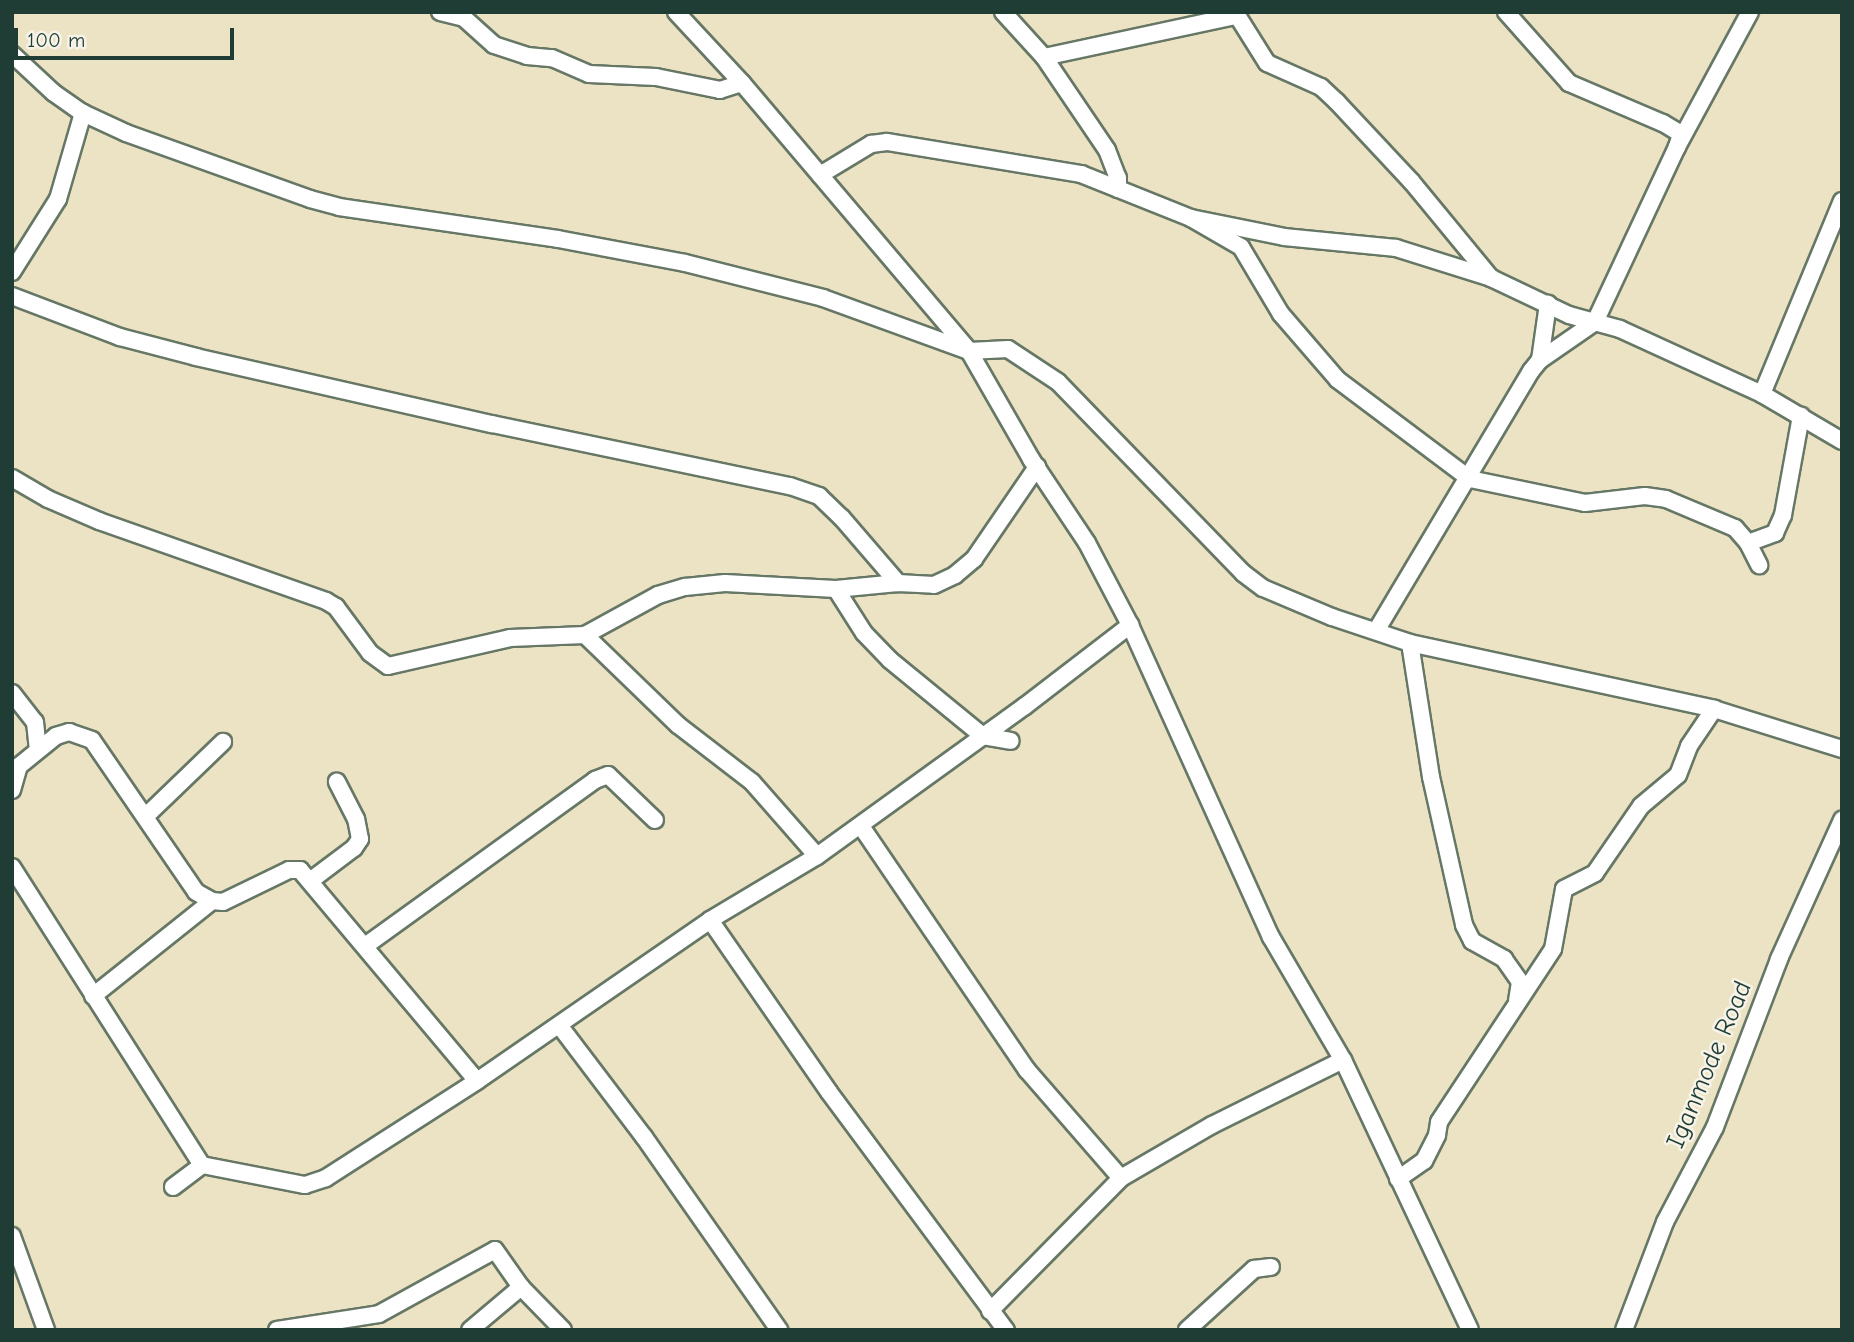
<!DOCTYPE html>
<html>
<head>
<meta charset="utf-8">
<style>
  body { margin:0 }
  #map { position:relative; width:1854px; height:1342px; overflow:hidden; background:#ebe3c4; font-family:"Comic Neue",sans-serif }
  div>[style] { position:absolute }
  .roads { filter:drop-shadow(2px 0 #676) drop-shadow(-2px 0 #676) drop-shadow(0 2px #676) drop-shadow(0 -2px #676) }
  .minor>* { height:16px; margin:-8px; padding:0 8px; transform-origin:8px; border-radius:8px; background:#fff }
  span { translate:-50% -50%; white-space:nowrap; text-align:center; line-height:1.15; -webkit-text-stroke:5px #f7f3e8; paint-order:stroke }
  .street-label { font-size:26px; color:#1f3d34 }
  .frame { position:absolute; inset:0; border:14px solid #1f3d34; pointer-events:none }
  .scale { position:absolute; left:14px; top:28px; width:220px; height:32px; box-sizing:border-box; border:4px solid #1f3d34; border-top:0; padding-left:9px; font-size:21px; line-height:24px; white-space:nowrap; color:#1f3d34; -webkit-text-stroke:5px #f7f3e8; paint-order:stroke }
</style>
</head>
<body>
<div id="map">
  <div class="roads">
    <div class="minor">
      <div style="left:440px;top:12px;width:25px;rotate:14deg"></div>
      <div style="left:464px;top:18px;width:40px;rotate:42deg"></div>
      <div style="left:494px;top:45px;width:35px;rotate:18deg"></div>
      <div style="left:527px;top:56px;width:25px;rotate:5deg"></div>
      <div style="left:552px;top:58px;width:40px;rotate:23.4deg"></div>
      <div style="left:589px;top:74px;width:67px;rotate:2.6deg"></div>
      <div style="left:656px;top:77px;width:65px;rotate:11.5deg"></div>
      <div style="left:720px;top:90px;width:23px;rotate:-18deg"></div>
      <div style="left:676px;top:12px;width:97px;rotate:47.1deg"></div>
      <div style="left:742px;top:83px;width:351px;rotate:49.7deg"></div>
      <div style="left:969px;top:351px;width:125px;rotate:60.1deg"></div>
      <div style="left:1031px;top:459px;width:101px;rotate:56.3deg"></div>
      <div style="left:1087px;top:543px;width:93px;rotate:62.3deg"></div>
      <div style="left:1130px;top:625px;width:342px;rotate:65.7deg"></div>
      <div style="left:1271px;top:937px;width:143px;rotate:59.7deg"></div>
      <div style="left:1343px;top:1060px;width:298px;rotate:64.8deg"></div>
      <div style="left:1003px;top:12px;width:61px;rotate:47.7deg"></div>
      <div style="left:1044px;top:57px;width:112px;rotate:55.9deg"></div>
      <div style="left:1107px;top:150px;width:30px;rotate:69deg"></div>
      <div style="left:1118px;top:178px;width:11px;rotate:90deg"></div>
      <div style="left:1235px;top:12px;width:60px;rotate:57.9deg"></div>
      <div style="left:1267px;top:63px;width:59px;rotate:24deg"></div>
      <div style="left:1321px;top:87px;width:22px;rotate:43deg"></div>
      <div style="left:1337px;top:102px;width:108px;rotate:46.9deg"></div>
      <div style="left:1411px;top:181px;width:126px;rotate:50.5deg"></div>
      <div style="left:1491px;top:278px;width:86px;rotate:25.4deg"></div>
      <div style="left:1569px;top:315px;width:53px;rotate:15.4deg"></div>
      <div style="left:1620px;top:329px;width:156px;rotate:24.6deg"></div>
      <div style="left:1762px;top:394px;width:93px;rotate:30.4deg"></div>
      <div style="left:1506px;top:12px;width:95px;rotate:48.4deg"></div>
      <div style="left:1569px;top:83px;width:102px;rotate:23.1deg"></div>
      <div style="left:1663px;top:123px;width:21px;rotate:31deg"></div>
      <div style="left:1681px;top:134px;width:14px;rotate:107deg"></div>
      <div style="left:12px;top:54px;width:57px;rotate:42.9deg"></div>
      <div style="left:54px;top:93px;width:35px;rotate:35deg"></div>
      <div style="left:83px;top:113px;width:47px;rotate:24.9deg"></div>
      <div style="left:126px;top:133px;width:195px;rotate:19.7deg"></div>
      <div style="left:310px;top:199px;width:30px;rotate:15deg"></div>
      <div style="left:339px;top:207px;width:221px;rotate:8.3deg"></div>
      <div style="left:558px;top:239px;width:129px;rotate:10.7deg"></div>
      <div style="left:685px;top:263px;width:142px;rotate:14.2deg"></div>
      <div style="left:823px;top:298px;width:155px;rotate:20deg"></div>
      <div style="left:969px;top:351px;width:39px;rotate:-3deg"></div>
      <div style="left:1008px;top:349px;width:60px;rotate:33.4deg"></div>
      <div style="left:1058px;top:382px;width:266px;rotate:45.9deg"></div>
      <div style="left:1243px;top:573px;width:25px;rotate:37deg"></div>
      <div style="left:1263px;top:588px;width:75px;rotate:22.8deg"></div>
      <div style="left:1332px;top:617px;width:82px;rotate:18.4deg"></div>
      <div style="left:1410px;top:643px;width:311px;rotate:12.2deg"></div>
      <div style="left:1714px;top:709px;width:134px;rotate:17.4deg"></div>
      <div style="left:1044px;top:57px;width:196px;rotate:-12.1deg"></div>
      <div style="left:820px;top:175px;width:60px;rotate:-31.3deg"></div>
      <div style="left:871px;top:144px;width:16px;rotate:-7deg"></div>
      <div style="left:887px;top:142px;width:197px;rotate:9.4deg"></div>
      <div style="left:1081px;top:174px;width:118px;rotate:21.8deg"></div>
      <div style="left:1191px;top:218px;width:95px;rotate:11.5deg"></div>
      <div style="left:1284px;top:237px;width:113px;rotate:5.6deg"></div>
      <div style="left:1396px;top:248px;width:100px;rotate:17.5deg"></div>
      <div style="left:1191px;top:218px;width:58px;rotate:30.1deg"></div>
      <div style="left:1241px;top:247px;width:78px;rotate:59.2deg"></div>
      <div style="left:1281px;top:314px;width:87px;rotate:49.2deg"></div>
      <div style="left:1338px;top:380px;width:165px;rotate:36.9deg"></div>
      <div style="left:1470px;top:479px;width:117px;rotate:11.8deg"></div>
      <div style="left:1585px;top:503px;width:60px;rotate:-6.7deg"></div>
      <div style="left:1645px;top:496px;width:21px;rotate:8deg"></div>
      <div style="left:1666px;top:499px;width:75px;rotate:22.8deg"></div>
      <div style="left:1735px;top:528px;width:20px;rotate:49deg"></div>
      <div style="left:1748px;top:543px;width:25px;rotate:63deg"></div>
      <div style="left:12px;top:272px;width:86px;rotate:-57.8deg"></div>
      <div style="left:58px;top:199px;width:90px;rotate:-73.8deg"></div>
      <div style="left:12px;top:296px;width:116px;rotate:20.8deg"></div>
      <div style="left:120px;top:337px;width:79px;rotate:14.7deg"></div>
      <div style="left:196px;top:357px;width:303px;rotate:12.8deg"></div>
      <div style="left:492px;top:424px;width:304px;rotate:11.8deg"></div>
      <div style="left:790px;top:486px;width:31px;rotate:19deg"></div>
      <div style="left:819px;top:496px;width:32px;rotate:44deg"></div>
      <div style="left:842px;top:518px;width:86px;rotate:49.3deg"></div>
      <div style="left:1540px;top:360px;width:57px;rotate:-81.9deg"></div>
      <div style="left:1762px;top:394px;width:209px;rotate:-67.5deg"></div>
      <div style="left:12px;top:478px;width:42px;rotate:30.3deg"></div>
      <div style="left:48px;top:499px;width:56px;rotate:23.3deg"></div>
      <div style="left:99px;top:521px;width:241px;rotate:19.4deg"></div>
      <div style="left:326px;top:601px;width:12px;rotate:31deg"></div>
      <div style="left:336px;top:607px;width:57px;rotate:53.5deg"></div>
      <div style="left:370px;top:653px;width:22px;rotate:36deg"></div>
      <div style="left:388px;top:666px;width:125px;rotate:-12.9deg"></div>
      <div style="left:510px;top:638px;width:75px;rotate:-2.3deg"></div>
      <div style="left:585px;top:635px;width:83px;rotate:-28.7deg"></div>
      <div style="left:658px;top:595px;width:28px;rotate:-17deg"></div>
      <div style="left:685px;top:587px;width:40px;rotate:-5.7deg"></div>
      <div style="left:725px;top:583px;width:111px;rotate:3.1deg"></div>
      <div style="left:836px;top:589px;width:62px;rotate:-5.5deg"></div>
      <div style="left:898px;top:583px;width:36px;rotate:3deg"></div>
      <div style="left:934px;top:585px;width:23px;rotate:-25deg"></div>
      <div style="left:955px;top:575px;width:25px;rotate:-40deg"></div>
      <div style="left:974px;top:559px;width:112px;rotate:-55.6deg"></div>
      <div style="left:1748px;top:543px;width:29px;rotate:-20deg"></div>
      <div style="left:1775px;top:533px;width:20px;rotate:-66deg"></div>
      <div style="left:1783px;top:515px;width:101px;rotate:-79.7deg"></div>
      <div style="left:836px;top:589px;width:52px;rotate:57.5deg"></div>
      <div style="left:864px;top:633px;width:37px;rotate:46deg"></div>
      <div style="left:890px;top:660px;width:120px;rotate:39.3deg"></div>
      <div style="left:983px;top:736px;width:28px;rotate:10deg"></div>
      <div style="left:1376px;top:631px;width:303px;rotate:-59.2deg"></div>
      <div style="left:1531px;top:371px;width:14px;rotate:-51deg"></div>
      <div style="left:1540px;top:360px;width:67px;rotate:-34.6deg"></div>
      <div style="left:1595px;top:322px;width:193px;rotate:-64.9deg"></div>
      <div style="left:1677px;top:147px;width:153px;rotate:-61.6deg"></div>
      <div style="left:585px;top:635px;width:129px;rotate:44.1deg"></div>
      <div style="left:678px;top:725px;width:93px;rotate:37.6deg"></div>
      <div style="left:752px;top:782px;width:98px;rotate:48.7deg"></div>
      <div style="left:1410px;top:643px;width:136px;rotate:81.1deg"></div>
      <div style="left:1431px;top:777px;width:152px;rotate:77.4deg"></div>
      <div style="left:1464px;top:925px;width:18px;rotate:63deg"></div>
      <div style="left:1472px;top:941px;width:37px;rotate:29deg"></div>
      <div style="left:1504px;top:959px;width:28px;rotate:55deg"></div>
      <div style="left:1520px;top:982px;width:19px;rotate:99deg"></div>
      <div style="left:12px;top:693px;width:37px;rotate:52deg"></div>
      <div style="left:35px;top:722px;width:27px;rotate:84deg"></div>
      <div style="left:12px;top:790px;width:25px;rotate:-74deg"></div>
      <div style="left:19px;top:766px;width:48px;rotate:-39deg"></div>
      <div style="left:56px;top:736px;width:14px;rotate:-17deg"></div>
      <div style="left:69px;top:732px;width:24px;rotate:19deg"></div>
      <div style="left:92px;top:740px;width:184px;rotate:55.6deg"></div>
      <div style="left:196px;top:892px;width:18px;rotate:29deg"></div>
      <div style="left:212px;top:901px;width:11px;rotate:5deg"></div>
      <div style="left:223px;top:902px;width:73px;rotate:-25.9deg"></div>
      <div style="left:289px;top:870px;width:11px"></div>
      <div style="left:300px;top:870px;width:275px;rotate:50deg"></div>
      <div style="left:146px;top:816px;width:107px;rotate:-43.9deg"></div>
      <div style="left:861px;top:826px;width:295px;rotate:55.8deg"></div>
      <div style="left:1027px;top:1070px;width:143px;rotate:49deg"></div>
      <div style="left:12px;top:867px;width:353px;rotate:57.5deg"></div>
      <div style="left:202px;top:1165px;width:105px;rotate:11deg"></div>
      <div style="left:305px;top:1185px;width:22px;rotate:-18deg"></div>
      <div style="left:326px;top:1178px;width:179px;rotate:-32.7deg"></div>
      <div style="left:477px;top:1081px;width:283px;rotate:-34.6deg"></div>
      <div style="left:710px;top:920px;width:125px;rotate:-30.9deg"></div>
      <div style="left:817px;top:856px;width:256px;rotate:-35.8deg"></div>
      <div style="left:1025px;top:706px;width:133px;rotate:-37.6deg"></div>
      <div style="left:310px;top:881px;width:55px;rotate:-36.9deg"></div>
      <div style="left:354px;top:848px;width:11px;rotate:-56deg"></div>
      <div style="left:360px;top:839px;width:20px;rotate:-101deg"></div>
      <div style="left:356px;top:819px;width:42px;rotate:-117.2deg"></div>
      <div style="left:710px;top:920px;width:209px;rotate:55.3deg"></div>
      <div style="left:829px;top:1092px;width:297px;rotate:53.4deg"></div>
      <div style="left:365px;top:946px;width:284px;rotate:-35.8deg"></div>
      <div style="left:595px;top:780px;width:14px;rotate:-21deg"></div>
      <div style="left:608px;top:775px;width:65px;rotate:43.8deg"></div>
      <div style="left:93px;top:996px;width:152px;rotate:-38.6deg"></div>
      <div style="left:559px;top:1025px;width:141px;rotate:52.8deg"></div>
      <div style="left:644px;top:1137px;width:236px;rotate:55deg"></div>
      <div style="left:1398px;top:1179px;width:32px;rotate:-35deg"></div>
      <div style="left:1424px;top:1161px;width:29px;rotate:-63deg"></div>
      <div style="left:1437px;top:1135px;width:13px;rotate:-81deg"></div>
      <div style="left:1439px;top:1122px;width:207px;rotate:-56.6deg"></div>
      <div style="left:1553px;top:949px;width:61px;rotate:-79.6deg"></div>
      <div style="left:1564px;top:889px;width:35px;rotate:-27deg"></div>
      <div style="left:1595px;top:873px;width:81px;rotate:-55.5deg"></div>
      <div style="left:1641px;top:806px;width:48px;rotate:-40deg"></div>
      <div style="left:1678px;top:775px;width:31px;rotate:-69deg"></div>
      <div style="left:1689px;top:746px;width:45px;rotate:-56deg"></div>
      <div style="left:173px;top:1187px;width:36px;rotate:-37deg"></div>
      <div style="left:12px;top:1236px;width:100px;rotate:70.1deg"></div>
      <div style="left:990px;top:1311px;width:187px;rotate:-45.4deg"></div>
      <div style="left:1121px;top:1178px;width:105px;rotate:-30.2deg"></div>
      <div style="left:1212px;top:1125px;width:146px;rotate:-26.4deg"></div>
      <div style="left:277px;top:1330px;width:103px;rotate:-8.9deg"></div>
      <div style="left:379px;top:1314px;width:132px;rotate:-28.9deg"></div>
      <div style="left:495px;top:1250px;width:45px;rotate:54.9deg"></div>
      <div style="left:521px;top:1287px;width:60px;rotate:45.7deg"></div>
      <div style="left:470px;top:1330px;width:67px;rotate:-40.1deg"></div>
      <div style="left:1187px;top:1330px;width:91px;rotate:-42.3deg"></div>
      <div style="left:1254px;top:1269px;width:17px;rotate:-7deg"></div>
      <div style="left:1624px;top:1330px;width:116px;rotate:-69.2deg"></div>
      <div style="left:1665px;top:1222px;width:107px;rotate:-62.2deg"></div>
      <div style="left:1715px;top:1127px;width:180px;rotate:-69.1deg"></div>
      <div style="left:1779px;top:959px;width:153px;rotate:-65.6deg"></div>
    </div>
  </div>
  <div class="street-label">
    <span style="left:1710px;top:1065px;rotate:-67deg">Iganmode Road</span>
  </div>
  <div class="frame"></div>
  <div class="scale">100 m</div>
</div>
</body>
</html>
